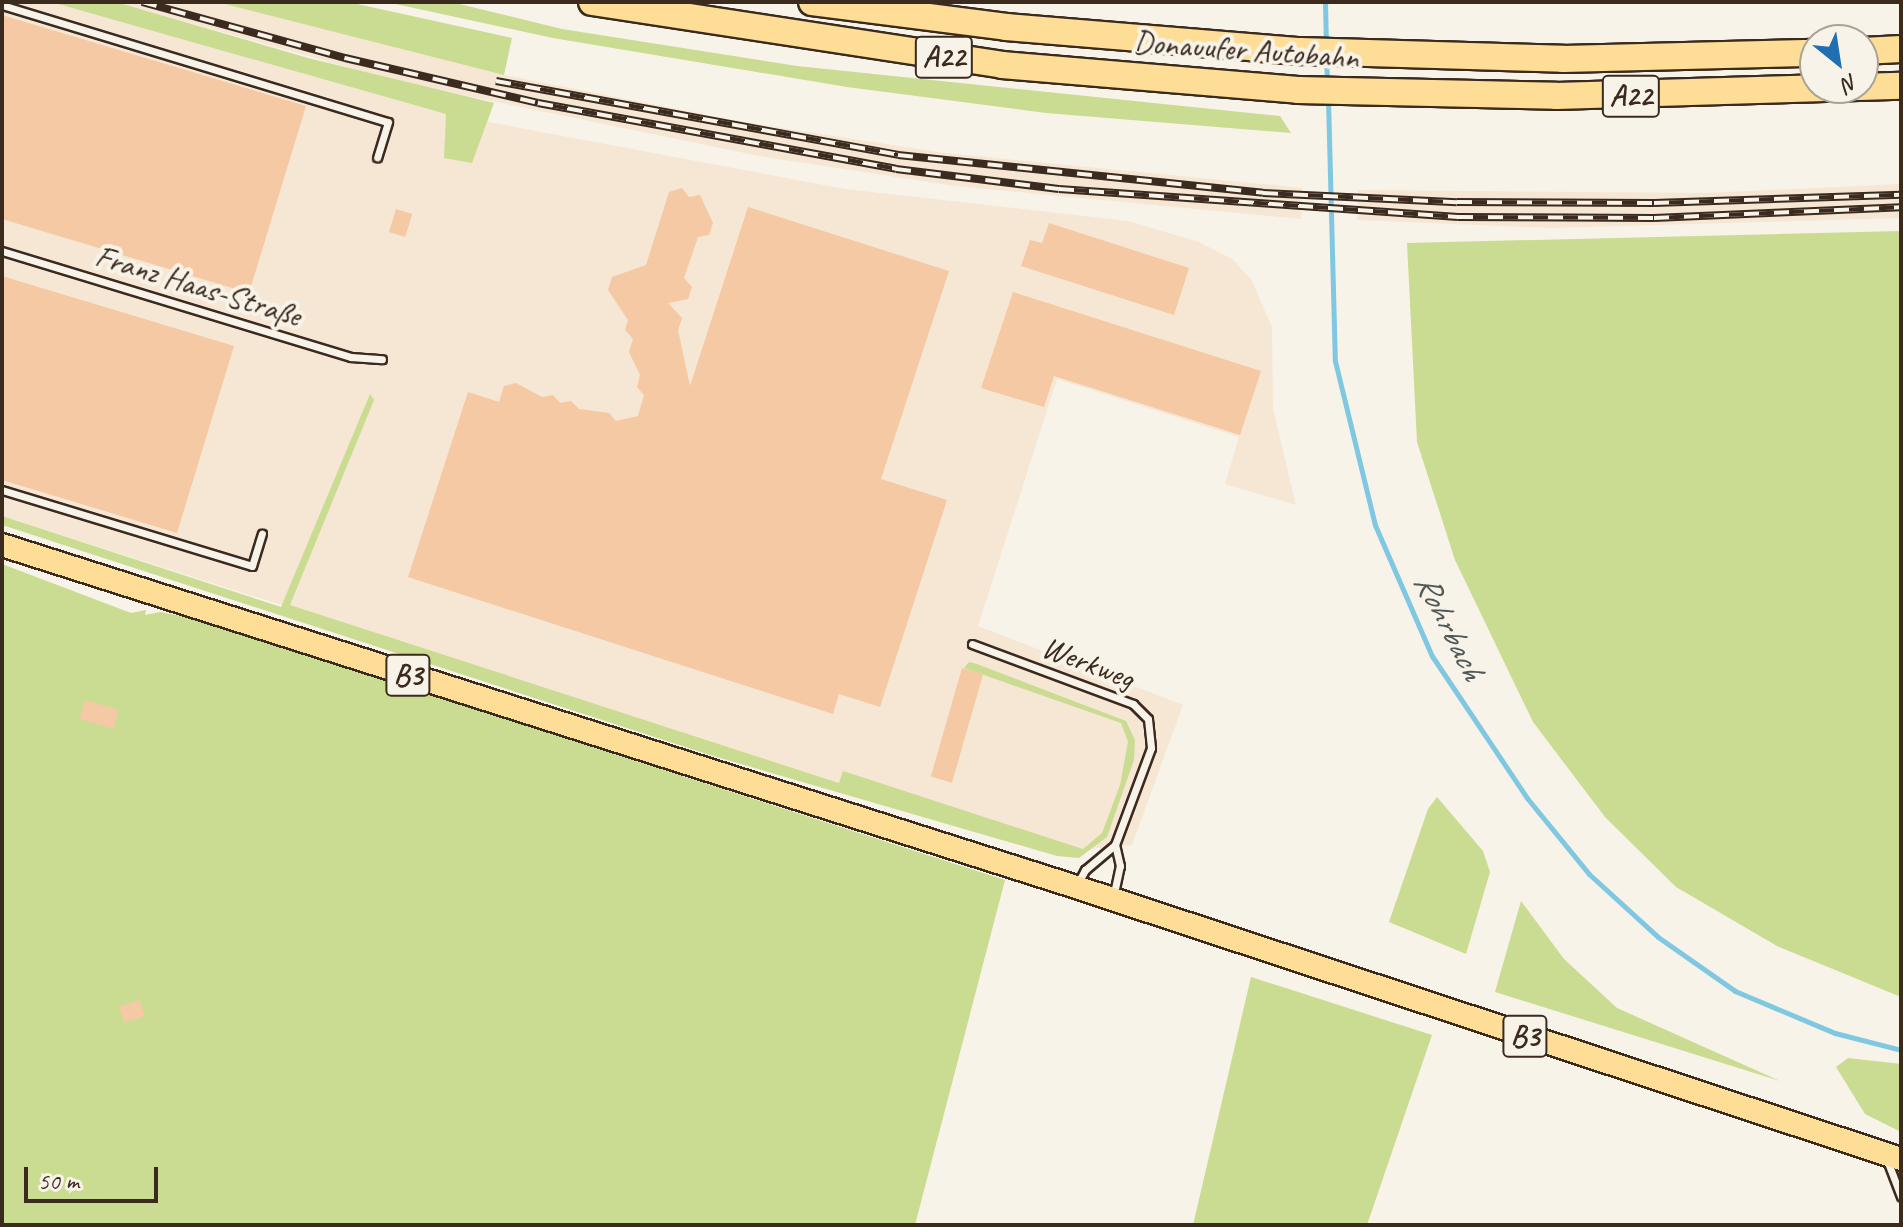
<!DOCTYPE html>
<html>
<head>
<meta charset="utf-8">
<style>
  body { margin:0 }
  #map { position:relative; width:1903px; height:1227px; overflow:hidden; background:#f7f3e8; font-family:Caveat,sans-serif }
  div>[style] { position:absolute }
  .built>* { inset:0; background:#f6e6d4 }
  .green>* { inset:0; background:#cadc91 }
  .stream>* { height:5px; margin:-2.5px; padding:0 2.5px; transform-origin:2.5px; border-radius:2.5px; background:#80c7e1 }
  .building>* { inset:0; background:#f4c9a4; transform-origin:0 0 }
  .roads { filter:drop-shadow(2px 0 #3b2a1e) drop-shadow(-2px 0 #3b2a1e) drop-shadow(0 2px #3b2a1e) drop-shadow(0 -2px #3b2a1e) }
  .lane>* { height:7px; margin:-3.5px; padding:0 3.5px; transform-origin:3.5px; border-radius:3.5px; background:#f7f3e8 }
  .primary>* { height:22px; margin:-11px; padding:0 11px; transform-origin:11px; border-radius:11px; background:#fede96 }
  .highway>* { height:26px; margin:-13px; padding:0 13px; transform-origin:13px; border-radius:13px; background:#fede96 }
  .rail>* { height:8px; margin-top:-4px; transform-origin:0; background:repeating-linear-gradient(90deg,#f7f3e8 0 15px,#3b2a1e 0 30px); box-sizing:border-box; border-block:2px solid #3b2a1e }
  span { translate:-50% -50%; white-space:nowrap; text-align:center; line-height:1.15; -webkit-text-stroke:8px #f7f3e8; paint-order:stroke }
  .shield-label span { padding:2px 6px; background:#f7f3e8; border:2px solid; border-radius:6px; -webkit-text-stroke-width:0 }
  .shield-label { font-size:30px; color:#3b2a1e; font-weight:700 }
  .street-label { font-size:32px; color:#3b2a1e }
  .water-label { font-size:34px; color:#505958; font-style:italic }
  .frame { position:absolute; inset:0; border:4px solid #3b2a1e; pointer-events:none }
  .north { position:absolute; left:1799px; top:24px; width:80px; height:80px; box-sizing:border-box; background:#f7f3e8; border:2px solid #aca397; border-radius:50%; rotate:150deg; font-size:22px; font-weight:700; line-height:32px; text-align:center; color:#3b2a1e }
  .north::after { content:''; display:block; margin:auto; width:28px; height:36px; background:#1f6fb2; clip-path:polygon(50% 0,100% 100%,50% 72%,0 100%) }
  .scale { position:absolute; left:24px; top:1167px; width:134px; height:36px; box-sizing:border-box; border:4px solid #3b2a1e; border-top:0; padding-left:10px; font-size:24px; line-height:28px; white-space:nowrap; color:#3b2a1e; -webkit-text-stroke:6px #f7f3e8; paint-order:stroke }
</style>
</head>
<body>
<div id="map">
  <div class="built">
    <div style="clip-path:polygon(2px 2px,51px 2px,446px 114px,845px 189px,1128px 221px,1199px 242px,1232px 259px,1251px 279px,1272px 327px,1273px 409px,1296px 505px,1225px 484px,1239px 437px,1057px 379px,978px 626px,1183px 705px,1132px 845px,1076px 850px,843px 772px,840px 783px,2px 516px)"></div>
    <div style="clip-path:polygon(116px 2px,217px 2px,504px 75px,743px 122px,945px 153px,1302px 188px,1301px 219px,955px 186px,759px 156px,400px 82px)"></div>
    <div style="clip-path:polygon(1901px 184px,1901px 218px,1552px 228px,1357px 220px,1358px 190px,1705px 193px)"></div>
  </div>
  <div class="green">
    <div style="clip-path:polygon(51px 2px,116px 2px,308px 58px,494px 103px,472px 163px,444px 158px,446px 114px)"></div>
    <div style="clip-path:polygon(217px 2px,348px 2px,512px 38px,504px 75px)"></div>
    <div style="clip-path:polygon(386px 2px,451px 2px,562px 29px,797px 66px,1280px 116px,1291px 133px,1046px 113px,847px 87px,553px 38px)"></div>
    <div style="clip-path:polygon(1901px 231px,1901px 997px,1777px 946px,1676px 887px,1605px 817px,1533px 722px,1455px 560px,1417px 442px,1407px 243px)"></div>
    <div style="clip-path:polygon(370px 394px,374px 400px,290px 605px,839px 783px,843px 771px,1083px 849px,1102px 833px,1120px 785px,1128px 742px,1121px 723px,964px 668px,969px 662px,977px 664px,1126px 721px,1135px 740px,1134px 760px,1107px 837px,1079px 858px,1057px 856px,710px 755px,2px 525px,2px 516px,281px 607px)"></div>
    <div style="clip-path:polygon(2px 564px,131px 613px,146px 610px,145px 615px,160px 612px,192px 618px,1005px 880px,915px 1225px,2px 1225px)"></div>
    <div style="clip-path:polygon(1437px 797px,1483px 851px,1490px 872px,1466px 954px,1389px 922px,1428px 809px)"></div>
    <div style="clip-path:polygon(1521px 901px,1564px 959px,1617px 1008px,1780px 1081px,1495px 992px)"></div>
    <div style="clip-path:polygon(1251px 977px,1432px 1035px,1367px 1225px,1193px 1225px)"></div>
    <div style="clip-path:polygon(1848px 1058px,1901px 1064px,1901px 1132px,1865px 1114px,1836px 1067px)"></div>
  </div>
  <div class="stream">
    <div style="left:1325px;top:2px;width:43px;rotate:88.7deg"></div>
    <div style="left:1326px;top:59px;width:22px;rotate:87deg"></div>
    <div style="left:1328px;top:99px;width:262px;rotate:88.5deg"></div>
    <div style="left:1335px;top:361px;width:169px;rotate:76.3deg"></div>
    <div style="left:1375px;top:525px;width:143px;rotate:66.5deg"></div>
    <div style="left:1432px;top:656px;width:171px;rotate:56.2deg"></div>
    <div style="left:1527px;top:798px;width:98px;rotate:50.8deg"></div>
    <div style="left:1589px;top:874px;width:93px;rotate:42.4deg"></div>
    <div style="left:1658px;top:937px;width:94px;rotate:35deg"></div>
    <div style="left:1735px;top:991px;width:108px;rotate:22.8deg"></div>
    <div style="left:1835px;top:1033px;width:68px;rotate:14.4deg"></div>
  </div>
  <div class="building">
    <div style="clip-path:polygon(2px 15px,306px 106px,249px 293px,2px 219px)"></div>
    <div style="clip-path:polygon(682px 188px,689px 197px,700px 195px,713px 223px,709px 235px,698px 237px,684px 278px,692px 287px,688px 299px,668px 303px,682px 318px,678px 330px,690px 386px,748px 207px,949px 271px,881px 479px,947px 500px,880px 707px,839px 694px,833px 714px,408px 577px,468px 392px,499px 402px,504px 386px,516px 383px,542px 397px,553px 395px,560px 403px,571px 401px,579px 409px,609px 413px,616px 421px,638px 416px,644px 395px,637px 387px,640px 375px,629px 352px,633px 339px,625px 330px,628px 320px,608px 290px,612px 277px,646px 265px,669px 192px)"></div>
    <div style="left:396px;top:209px;width:17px;height:24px;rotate:17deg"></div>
    <div style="clip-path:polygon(1049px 223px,1189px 268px,1174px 315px,1021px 266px,1030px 240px,1042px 243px)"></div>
    <div style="clip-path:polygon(2px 276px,234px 346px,177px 533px,2px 480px)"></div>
    <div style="clip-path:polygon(1013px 292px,1261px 371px,1240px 435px,1054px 376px,1044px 407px,981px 388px)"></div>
    <div style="left:962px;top:668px;width:22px;height:113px;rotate:16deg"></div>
    <div style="left:85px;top:700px;width:35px;height:20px;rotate:16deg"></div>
    <div style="left:140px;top:1000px;width:17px;height:22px;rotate:73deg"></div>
  </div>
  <div class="roads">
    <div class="lane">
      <div style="left:2px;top:5px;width:403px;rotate:16.9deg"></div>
      <div style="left:388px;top:122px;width:37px;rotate:107deg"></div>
      <div style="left:2px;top:251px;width:365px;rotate:16.9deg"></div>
      <div style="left:351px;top:357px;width:31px;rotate:4deg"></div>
      <div style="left:2px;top:490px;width:261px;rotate:16.9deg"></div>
      <div style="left:252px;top:566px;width:34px;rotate:-73deg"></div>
      <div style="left:972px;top:644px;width:172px;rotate:20.4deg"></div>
      <div style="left:1133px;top:704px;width:21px;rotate:45deg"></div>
      <div style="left:1148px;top:719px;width:29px;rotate:84deg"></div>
      <div style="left:1151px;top:748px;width:103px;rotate:110.4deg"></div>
      <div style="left:1078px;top:883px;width:15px;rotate:-62deg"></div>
      <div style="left:1085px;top:870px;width:39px;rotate:-40deg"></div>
      <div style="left:1113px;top:898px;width:33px;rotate:-78deg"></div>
      <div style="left:1120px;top:866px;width:22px;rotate:-103deg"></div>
      <div style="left:1887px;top:1160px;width:39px;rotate:69deg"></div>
    </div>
    <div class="primary">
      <div style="left:2px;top:545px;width:1127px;rotate:17.66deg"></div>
      <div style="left:1076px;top:887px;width:869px;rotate:18.25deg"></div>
    </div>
    <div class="highway">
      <div style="left:592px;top:2px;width:415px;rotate:8.7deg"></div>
      <div style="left:1002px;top:65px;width:297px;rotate:4.8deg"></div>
      <div style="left:1298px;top:90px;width:258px;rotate:1.3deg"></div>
      <div style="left:1556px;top:96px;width:345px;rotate:-1.7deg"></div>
      <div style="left:812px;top:2px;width:196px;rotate:7.3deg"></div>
      <div style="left:1006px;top:27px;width:295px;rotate:4.7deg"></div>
      <div style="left:1300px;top:51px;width:263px;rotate:1.7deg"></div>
      <div style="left:1563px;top:59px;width:252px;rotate:-1.4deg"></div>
      <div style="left:1863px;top:51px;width:38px;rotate:-3deg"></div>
    </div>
  </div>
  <div class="rail">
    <div style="left:142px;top:2px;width:211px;rotate:15.4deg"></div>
    <div style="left:345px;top:58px;width:198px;rotate:13.1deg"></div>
    <div style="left:538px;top:103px;width:364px;rotate:10.4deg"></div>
    <div style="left:896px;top:169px;width:164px;rotate:7deg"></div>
    <div style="left:1059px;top:189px;width:400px;rotate:4deg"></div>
    <div style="left:1458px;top:217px;width:196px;rotate:0.3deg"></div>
    <div style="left:1654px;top:218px;width:247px;rotate:-2.5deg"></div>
    <div style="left:496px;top:81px;width:409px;rotate:10.4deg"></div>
    <div style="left:898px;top:155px;width:367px;rotate:5.9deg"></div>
    <div style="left:1263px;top:193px;width:194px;rotate:2.7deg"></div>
    <div style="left:1457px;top:202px;width:197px;rotate:0.3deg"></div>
    <div style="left:1654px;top:203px;width:247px;rotate:-1.9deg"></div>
  </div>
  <div class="shield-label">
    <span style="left:944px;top:57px">A22</span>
    <span style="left:1631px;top:96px">A22</span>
    <span style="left:408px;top:675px">B3</span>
    <span style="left:1525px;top:1036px">B3</span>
  </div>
  <div class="street-label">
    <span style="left:1246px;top:50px;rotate:4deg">Donauufer Autobahn</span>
    <span style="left:198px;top:286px;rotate:17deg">Franz Haas-Straße</span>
    <span style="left:1088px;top:663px;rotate:21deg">Werkweg</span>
  </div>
  <div class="water-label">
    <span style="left:1450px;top:626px;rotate:63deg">Rohrbach</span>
  </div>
  <div class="frame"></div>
  <div class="north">N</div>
  <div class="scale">50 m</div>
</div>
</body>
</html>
